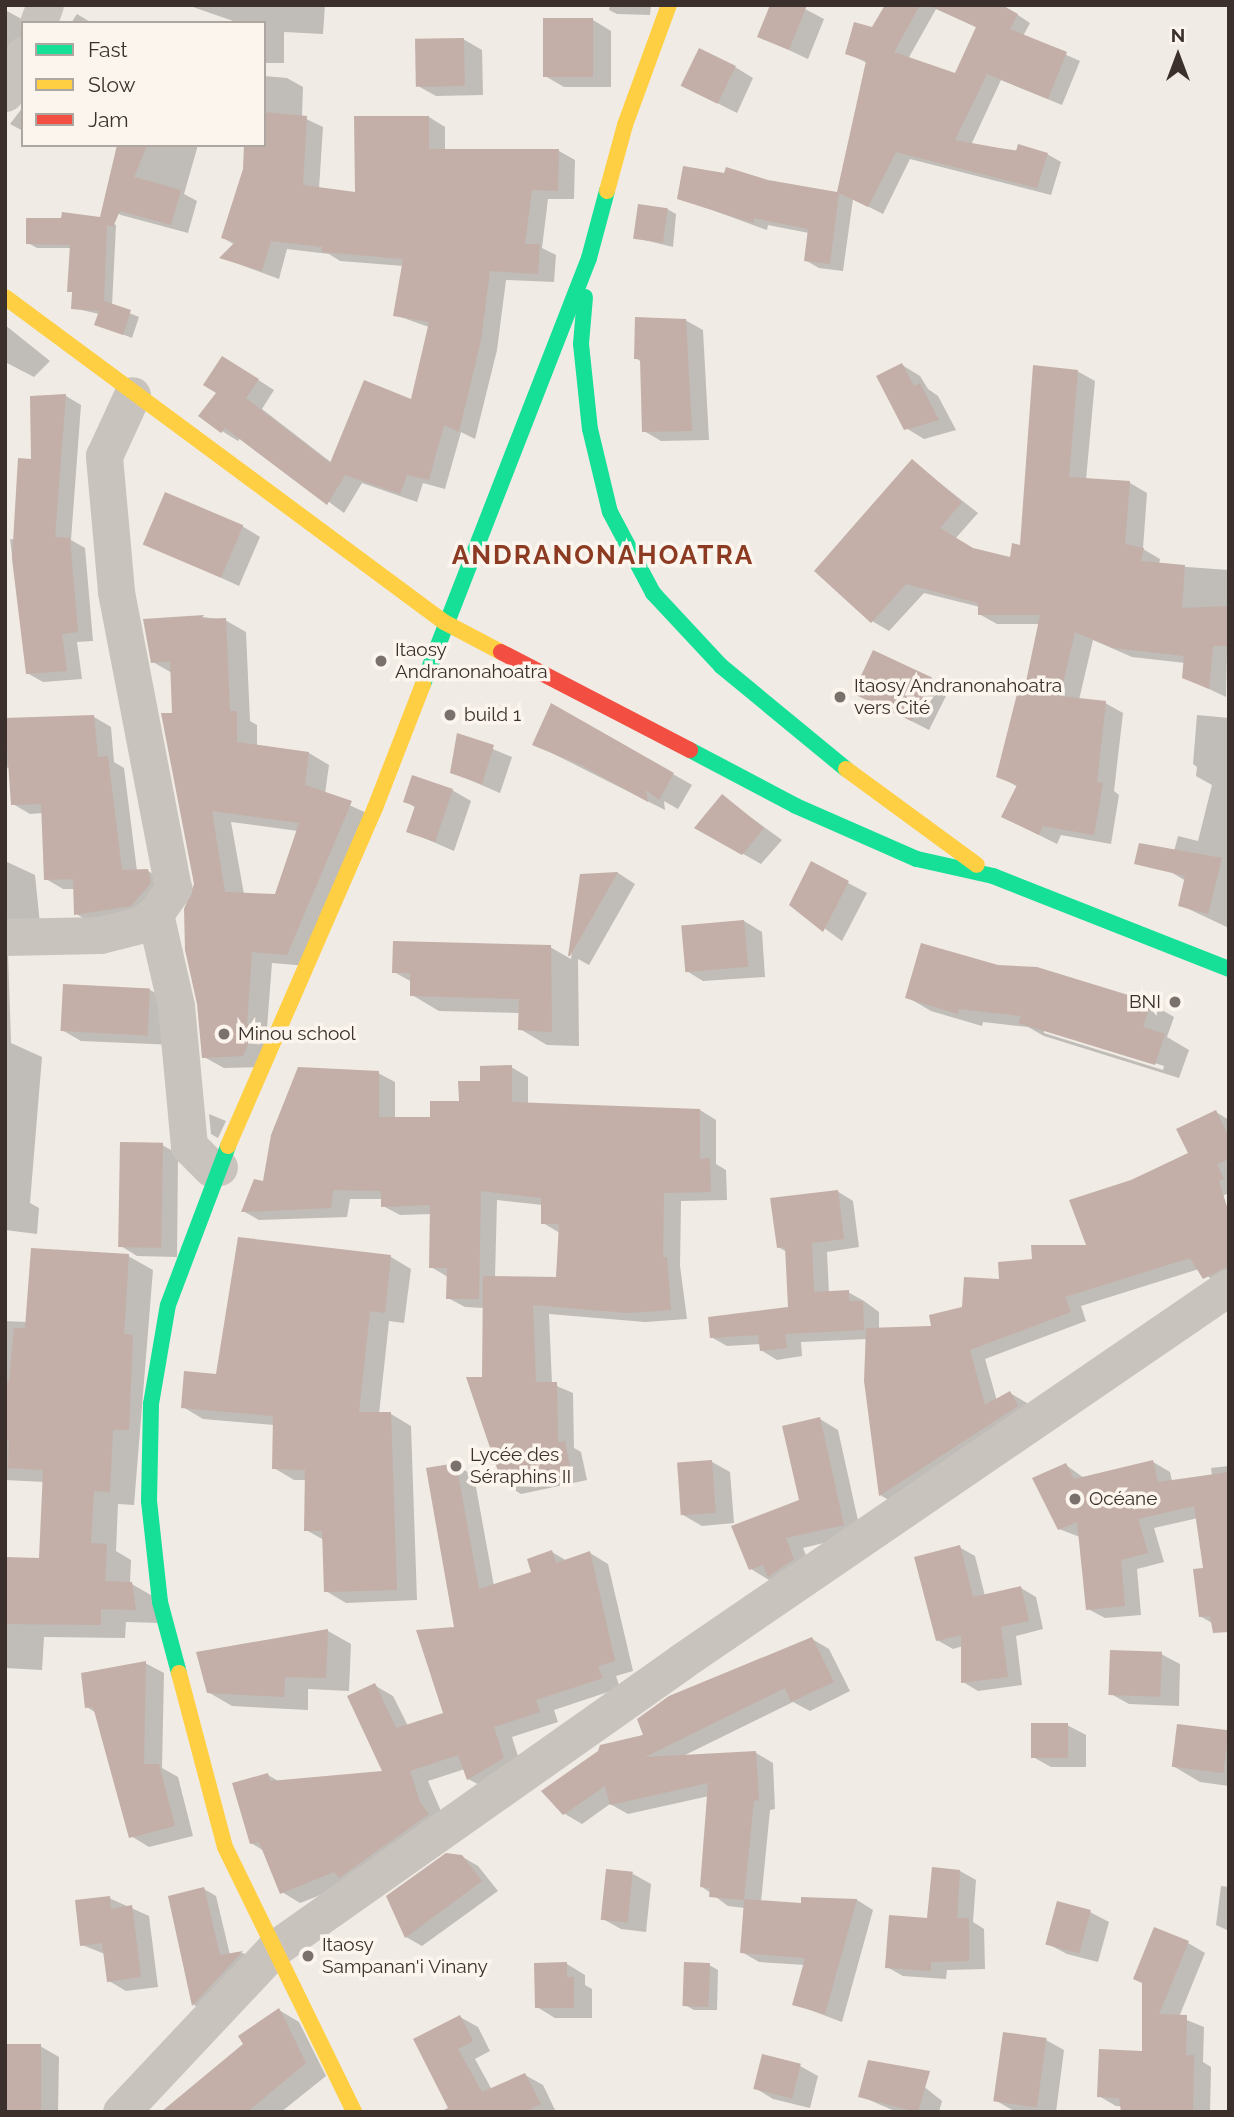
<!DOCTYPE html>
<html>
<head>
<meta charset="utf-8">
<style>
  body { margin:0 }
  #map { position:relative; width:1234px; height:2117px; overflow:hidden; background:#f0ebe5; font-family:Raleway,sans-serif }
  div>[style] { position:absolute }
  .shadow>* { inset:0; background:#0003 }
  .building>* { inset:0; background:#c3afa7; transform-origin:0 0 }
  .street>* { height:37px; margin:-18.5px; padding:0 18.5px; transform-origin:18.5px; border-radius:18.5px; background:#c9c3be }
  .fast>* { height:16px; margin:-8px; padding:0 8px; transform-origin:8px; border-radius:8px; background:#16e098 }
  .slow>* { height:16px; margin:-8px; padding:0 8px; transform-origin:8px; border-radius:8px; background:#ffcf43 }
  .jam>* { height:16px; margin:-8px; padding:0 8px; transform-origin:8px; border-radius:8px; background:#f24e42 }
  .dots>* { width:19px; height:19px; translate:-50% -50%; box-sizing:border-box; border:4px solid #fbf5ee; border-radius:50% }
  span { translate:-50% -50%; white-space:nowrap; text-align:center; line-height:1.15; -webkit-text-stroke:7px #fbf5ee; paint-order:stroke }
  .poi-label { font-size:19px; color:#3b302b }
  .left { translate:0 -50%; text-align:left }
  .right { translate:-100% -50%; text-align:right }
  .district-label { font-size:26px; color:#8c3b22; font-weight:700; letter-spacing:2px }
  .frame { position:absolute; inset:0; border:7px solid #3b302b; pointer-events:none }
  .legend { position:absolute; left:21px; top:21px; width:245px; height:126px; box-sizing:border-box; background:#fbf5ee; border:2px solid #aea6a0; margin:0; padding:9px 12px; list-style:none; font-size:21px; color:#3b302b }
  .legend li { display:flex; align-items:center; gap:14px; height:35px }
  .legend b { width:35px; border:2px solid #aea6a0 }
  .north { position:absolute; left:1143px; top:21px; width:70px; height:70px; -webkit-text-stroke:5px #fbf5ee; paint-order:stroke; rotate:0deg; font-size:19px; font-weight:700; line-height:28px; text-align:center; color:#3b302b }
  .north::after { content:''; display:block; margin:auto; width:24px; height:32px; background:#3b302b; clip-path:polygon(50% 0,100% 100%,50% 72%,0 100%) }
</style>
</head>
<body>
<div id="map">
  <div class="shadow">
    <div style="clip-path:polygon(187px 5px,325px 5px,323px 34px,284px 32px,284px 63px,264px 63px,264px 23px,239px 23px)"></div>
    <div style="clip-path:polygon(610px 5px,651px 5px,650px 15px,617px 14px,609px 10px)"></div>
    <div style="clip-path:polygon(evenodd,887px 5px,1003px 5px,1030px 23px,1023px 36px,1080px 61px,1062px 105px,1001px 80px,971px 145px,1047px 154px,1061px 162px,1051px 195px,910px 159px,883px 214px,853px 199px,843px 271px,819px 268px,805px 260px,809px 233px,768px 225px,767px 230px,679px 198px,768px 182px,839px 194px,867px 63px,847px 53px,873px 30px,887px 5px,936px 9px,978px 28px,956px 75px,908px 59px,936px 9px)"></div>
    <div style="clip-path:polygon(805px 9px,824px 19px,808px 59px,759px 36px)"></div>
    <div style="clip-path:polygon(5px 10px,29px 23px,23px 23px,23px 50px,5px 67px)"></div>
    <div style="clip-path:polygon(77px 14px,92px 23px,71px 23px)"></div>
    <div style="clip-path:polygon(593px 20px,611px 31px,611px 87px,564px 87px,545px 76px)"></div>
    <div style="clip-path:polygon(463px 39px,482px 50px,483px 95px,436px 96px,418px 86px)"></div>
    <div style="clip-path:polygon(735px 67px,753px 78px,737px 113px,683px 86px)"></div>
    <div style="clip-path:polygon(264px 76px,287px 78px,303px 87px,302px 117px,323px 127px,319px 189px,357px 194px,429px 117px,445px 127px,445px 151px,559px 151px,575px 160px,574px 199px,548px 199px,542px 248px,556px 255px,554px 282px,506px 280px,497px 350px,475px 439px,461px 432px,445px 489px,423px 483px,417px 502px,362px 483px,344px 513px,241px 437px,238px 441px,222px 431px,238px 367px,274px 390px,262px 409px,332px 463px,412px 401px,429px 327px,395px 315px,404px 266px,340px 261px,329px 254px,287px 249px,279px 279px,222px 258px,235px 245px,223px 238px,264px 145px)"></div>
    <div style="clip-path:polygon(23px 107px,23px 131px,10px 124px)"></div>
    <div style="clip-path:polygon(119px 145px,198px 145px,184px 194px,197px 201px,188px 233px,121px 215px,104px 206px)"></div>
    <div style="clip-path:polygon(667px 209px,676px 214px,673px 247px,636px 238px)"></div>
    <div style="clip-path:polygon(107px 220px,116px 225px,112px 306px,139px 317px,132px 338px,96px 324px,99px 314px,73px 308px,72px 248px,37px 248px,28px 243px)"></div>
    <div style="clip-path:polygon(685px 320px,703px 330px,709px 440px,661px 441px,644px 431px,642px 362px,635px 358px)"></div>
    <div style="clip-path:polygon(5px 325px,50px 361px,34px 377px,5px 362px)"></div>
    <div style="clip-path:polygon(902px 365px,920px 376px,928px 389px,938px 396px,956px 430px,924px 439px,906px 428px)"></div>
    <div style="clip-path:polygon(1077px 371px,1095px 381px,1086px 480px,1130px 483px,1147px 493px,1143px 549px,1160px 559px,1159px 565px,1229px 570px,1226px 697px,1184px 677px,1185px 663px,1132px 657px,1093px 640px,1079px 700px,1105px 703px,1123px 713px,1114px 791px,1119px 795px,1111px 844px,1061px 835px,1057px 844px,1021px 826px,1018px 787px,998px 776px,1025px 698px,1040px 624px,997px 624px,979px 614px,980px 607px,924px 593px,889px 631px,872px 621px,913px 462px,978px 513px,955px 539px,973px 550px,1011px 559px,1021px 547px)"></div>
    <div style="clip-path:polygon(66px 396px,81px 405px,71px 540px,85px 548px,93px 641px,77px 642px,82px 679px,43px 682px,27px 673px,10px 539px,17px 540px,32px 460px,32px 397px)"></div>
    <div style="clip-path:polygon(242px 526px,260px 537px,239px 586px,145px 543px)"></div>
    <div style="clip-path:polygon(evenodd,203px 617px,225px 620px,246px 632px,250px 721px,257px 725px,257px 746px,309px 753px,329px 765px,325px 794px,371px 815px,308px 966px,272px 963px,264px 1067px,224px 1068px,204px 1057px,195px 884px,172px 673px,153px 662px,145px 621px,203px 617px,231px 822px,298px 831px,276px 895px,244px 894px,231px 822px)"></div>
    <div style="clip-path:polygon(931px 679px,949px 690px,929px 730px,854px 692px)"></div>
    <div style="clip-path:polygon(552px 705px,692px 785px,678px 809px,664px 801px,665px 810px,534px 744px)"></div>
    <div style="clip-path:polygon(1197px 715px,1229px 718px,1229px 928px,1180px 905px,1186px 881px,1169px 871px,1178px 836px,1198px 841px,1212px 785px,1196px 776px,1197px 767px,1193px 764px)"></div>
    <div style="clip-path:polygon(94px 717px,111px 727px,114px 762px,124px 768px,137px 871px,148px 871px,165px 881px,148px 915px,93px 923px,76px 914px,75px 889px,63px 889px,46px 879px,43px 813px,30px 814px,13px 804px,12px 767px,5px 768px,5px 722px)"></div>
    <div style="clip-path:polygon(459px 735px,512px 757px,500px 793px,451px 772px)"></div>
    <div style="clip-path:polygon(452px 790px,471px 801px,454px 851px,408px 831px,416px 808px,405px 801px)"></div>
    <div style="clip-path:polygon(723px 797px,782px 840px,761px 864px,697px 828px)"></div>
    <div style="clip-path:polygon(5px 861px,35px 875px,40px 924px,8px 952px,11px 1043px,42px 1057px,30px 1203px,39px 1208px,37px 1234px,5px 1230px)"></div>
    <div style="clip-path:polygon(812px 864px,867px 893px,842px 941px,791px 904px)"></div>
    <div style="clip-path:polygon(618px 873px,635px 884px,589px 965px,578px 959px,579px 1046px,547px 1045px,520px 1029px,520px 1013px,439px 1011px,412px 995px,412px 982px,394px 972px,550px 947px,571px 959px,581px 875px)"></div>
    <div style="clip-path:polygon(744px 921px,762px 932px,765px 977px,703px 981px,685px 970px)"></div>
    <div style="clip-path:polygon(evenodd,997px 967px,1150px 1003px,1174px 1017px,1167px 1037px,1189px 1050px,1179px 1078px,1044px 1036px,1028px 1027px,983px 1022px,982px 1026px,931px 1011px,907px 997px,997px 967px,1044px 1029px,1164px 1066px,1163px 1070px,1044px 1033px,1044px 1029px)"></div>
    <div style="clip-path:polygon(150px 990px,168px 1000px,175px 1045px,81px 1041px,62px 1030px)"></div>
    <div style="clip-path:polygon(evenodd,511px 1067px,528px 1077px,528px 1104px,700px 1110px,716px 1120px,716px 1164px,726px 1170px,727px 1200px,681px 1201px,680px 1266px,687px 1319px,645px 1322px,549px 1314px,552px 1384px,573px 1393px,574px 1448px,581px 1452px,587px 1480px,521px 1494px,504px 1484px,484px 1308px,465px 1307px,448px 1298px,448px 1277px,431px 1267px,432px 1214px,400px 1215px,383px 1206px,383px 1199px,350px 1199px,347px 1217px,259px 1220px,243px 1211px,264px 1184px,378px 1073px,395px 1082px,395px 1119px,432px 1119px,511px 1067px,497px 1200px,543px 1205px,543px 1223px,560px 1233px,557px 1279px,495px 1278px,497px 1200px)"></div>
    <div style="clip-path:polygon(1216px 1112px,1229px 1120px,1229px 1193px,1135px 1235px,1229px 1224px,1229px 1282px,1221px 1287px,1199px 1269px,1081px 1306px,1086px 1321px,985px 1359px,997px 1401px,1010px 1393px,1027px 1403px,1034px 1415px,896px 1504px,880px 1495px,868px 1339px,801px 1342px,802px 1356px,777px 1360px,761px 1350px,761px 1344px,727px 1346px,711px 1337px,790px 1309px,787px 1252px,778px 1247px,837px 1191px,853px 1201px,859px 1247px,827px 1252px,829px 1293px,848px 1292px,864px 1301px,879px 1312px,879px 1329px,933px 1328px,1034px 1261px,1088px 1246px,1132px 1182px,1190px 1154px)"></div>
    <div style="clip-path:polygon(209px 1114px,226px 1121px,218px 1138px,211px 1134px)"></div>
    <div style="clip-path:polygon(162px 1145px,178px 1154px,177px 1257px,137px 1256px,121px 1246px)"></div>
    <div style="clip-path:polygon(239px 1239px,391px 1257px,411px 1269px,404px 1323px,389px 1321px,379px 1414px,391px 1414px,411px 1426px,417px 1600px,346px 1603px,326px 1591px,324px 1540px,306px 1530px,307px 1480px,294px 1480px,274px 1468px,274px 1425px,203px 1419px,183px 1407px,218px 1376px)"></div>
    <div style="clip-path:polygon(128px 1256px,153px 1270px,134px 1505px,118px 1504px,116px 1551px,131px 1560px,130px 1583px,156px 1598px,160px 1623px,126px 1622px,125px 1638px,44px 1637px,42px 1670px,5px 1668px,5px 1558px,41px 1559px,45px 1482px,5px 1480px,5px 1321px,27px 1322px)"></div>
    <div style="clip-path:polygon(820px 1419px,838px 1430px,861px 1534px,803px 1548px,812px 1570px,769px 1580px,751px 1569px,801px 1501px)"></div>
    <div style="clip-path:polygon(712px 1462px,730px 1472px,734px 1523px,702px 1526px,683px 1515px)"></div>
    <div style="clip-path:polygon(1153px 1462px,1170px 1472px,1172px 1481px,1212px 1476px,1211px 1468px,1229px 1466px,1229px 1625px,1217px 1626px,1200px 1616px,1205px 1569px,1198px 1518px,1154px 1528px,1164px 1562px,1137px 1569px,1141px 1615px,1105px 1618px,1088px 1609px,1080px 1537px,1059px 1529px,1066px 1465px,1084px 1478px)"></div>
    <div style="clip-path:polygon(456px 1465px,474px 1476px,494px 1586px,534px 1573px,552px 1552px,567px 1561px,590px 1553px,608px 1564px,633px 1671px,616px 1676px,620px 1688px,554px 1710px,558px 1722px,512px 1737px,522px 1769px,487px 1789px,468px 1779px,465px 1769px,428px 1781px,447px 1825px,351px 1883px,300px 1903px,282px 1892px,264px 1851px,251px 1843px,268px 1775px,280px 1782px,385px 1772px,374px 1685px,393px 1696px,408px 1726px,445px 1714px,456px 1628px)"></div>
    <div style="clip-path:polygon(959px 1547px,975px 1556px,985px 1596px,1021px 1588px,1036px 1597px,1043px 1629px,1016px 1636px,1022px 1685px,978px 1691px,963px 1682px,963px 1646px,953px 1649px,937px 1640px)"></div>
    <div style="clip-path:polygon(328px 1631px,351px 1644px,349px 1691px,308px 1689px,308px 1710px,232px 1706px,208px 1692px)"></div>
    <div style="clip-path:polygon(812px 1639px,829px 1649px,850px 1691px,810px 1711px,793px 1702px,681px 1757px,756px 1753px,773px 1763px,775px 1809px,770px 1810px,761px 1902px,803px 1905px,803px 1899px,857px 1900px,873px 1910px,842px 2022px,794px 2004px,805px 1965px,759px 1962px,742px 1952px,745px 1908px,728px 1906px,701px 1886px,709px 1796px,628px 1814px,610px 1804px,582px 1824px,565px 1814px,543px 1791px)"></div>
    <div style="clip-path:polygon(1161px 1654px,1180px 1664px,1179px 1706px,1129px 1704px,1111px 1694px)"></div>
    <div style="clip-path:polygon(145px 1663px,164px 1673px,162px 1768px,178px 1777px,193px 1836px,149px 1847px,131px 1836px,96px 1713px,87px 1707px)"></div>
    <div style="clip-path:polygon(1067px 1725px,1086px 1735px,1086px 1767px,1051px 1767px,1033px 1757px)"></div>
    <div style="clip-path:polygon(1229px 1732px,1229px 1786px,1200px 1782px,1173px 1766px)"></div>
    <div style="clip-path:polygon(461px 1856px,478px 1866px,498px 1891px,422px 1946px,406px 1937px)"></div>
    <div style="clip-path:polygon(933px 1869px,960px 1871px,976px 1880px,973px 1922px,984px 1929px,985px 1969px,947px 1970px,946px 1979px,903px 1976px,887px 1967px,928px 1920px)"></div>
    <div style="clip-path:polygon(633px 1874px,651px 1884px,646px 1932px,621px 1929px,603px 1919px)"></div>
    <div style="clip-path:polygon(1221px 1886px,1229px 1887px,1229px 1931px,1216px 1925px)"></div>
    <div style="clip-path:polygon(204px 1889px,216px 1896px,230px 1955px,243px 1953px,254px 1959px,205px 2011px,194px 2005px,171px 1897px)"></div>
    <div style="clip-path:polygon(109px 1898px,149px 1916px,158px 1987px,126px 1991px,109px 1981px,105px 1954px,82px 1945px)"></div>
    <div style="clip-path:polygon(1090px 1912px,1109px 1922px,1098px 1962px,1067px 1954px,1048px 1944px)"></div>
    <div style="clip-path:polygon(1188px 1943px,1205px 1953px,1179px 2017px,1204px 2027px,1203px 2062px,1211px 2067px,1210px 2112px,1116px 2106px,1099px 2096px,1143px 2053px,1143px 1984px)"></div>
    <div style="clip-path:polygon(567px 1964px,585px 1975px,585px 1985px,592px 1989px,592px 2018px,555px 2018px,537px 2007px)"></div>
    <div style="clip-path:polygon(709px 1965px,718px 1970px,717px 2010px,694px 2010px,685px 2005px)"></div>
    <div style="clip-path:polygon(279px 2010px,299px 2022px,326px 2076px,281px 2112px,184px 2112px)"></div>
    <div style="clip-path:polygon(460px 2017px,478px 2027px,490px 2051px,475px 2059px,492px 2090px,525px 2075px,543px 2085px,556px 2112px,451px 2112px)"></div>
    <div style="clip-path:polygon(1046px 2040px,1064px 2050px,1056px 2112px,1014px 2111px,995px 2100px)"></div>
    <div style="clip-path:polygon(40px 2046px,59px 2057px,58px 2112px,5px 2112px)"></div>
    <div style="clip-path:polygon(800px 2066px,818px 2076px,810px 2108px,773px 2099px,755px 2088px)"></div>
    <div style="clip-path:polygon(917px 2081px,942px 2101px,939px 2112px,897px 2112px,860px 2096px)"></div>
  </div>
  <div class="building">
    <div style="clip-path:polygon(770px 5px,807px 5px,789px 50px,757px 37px)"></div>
    <div style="clip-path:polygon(885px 5px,920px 5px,894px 52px,955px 73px,976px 27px,928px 5px,1001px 5px,1018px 14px,1010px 29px,1067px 52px,1048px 99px,987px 74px,955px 140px,1016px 151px,1018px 144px,1048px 153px,1037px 188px,896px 152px,868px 207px,839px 193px,830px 264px,804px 261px,808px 229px,754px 218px,753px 223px,677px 199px,683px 166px,724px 173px,726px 167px,768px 180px,837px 192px,866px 61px,845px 54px,854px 22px,872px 27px)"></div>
    <div style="left:543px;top:18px;width:50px;height:59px"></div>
    <div style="left:464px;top:38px;width:48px;height:49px;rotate:89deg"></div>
    <div style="left:699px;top:48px;width:41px;height:42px;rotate:26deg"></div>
    <div style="clip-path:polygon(264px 112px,307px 116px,303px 185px,355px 192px,354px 116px,429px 116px,429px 149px,559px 149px,558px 191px,532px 190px,525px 244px,540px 244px,538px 274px,490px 271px,481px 340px,459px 432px,444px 425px,429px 480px,407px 475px,400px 494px,345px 475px,327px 505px,225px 428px,221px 433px,198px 416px,216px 393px,203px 385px,222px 356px,259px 379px,246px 398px,330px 463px,364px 380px,411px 399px,429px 322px,393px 316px,403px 259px,322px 252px,322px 247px,271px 241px,262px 271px,219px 258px,235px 242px,221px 238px,243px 169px,244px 145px,264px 145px)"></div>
    <div style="clip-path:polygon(117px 145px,147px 145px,134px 177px,181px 190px,171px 225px,120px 211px,113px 227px,107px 225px,104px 301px,131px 310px,123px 335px,94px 325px,99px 311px,71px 309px,72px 292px,67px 292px,70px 245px,26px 244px,26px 218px,61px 218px,62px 212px,100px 217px)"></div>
    <div style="left:638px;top:204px;width:30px;height:35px;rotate:8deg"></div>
    <div style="clip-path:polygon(635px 317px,686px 319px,692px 431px,642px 432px,640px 359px,634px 359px)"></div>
    <div style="clip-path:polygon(902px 363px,914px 386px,920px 383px,939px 420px,904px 430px,876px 376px)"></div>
    <div style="clip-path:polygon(1033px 365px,1078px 370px,1069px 477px,1130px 481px,1125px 544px,1144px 548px,1141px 561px,1185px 565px,1182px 608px,1229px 606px,1229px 646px,1213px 646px,1209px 689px,1182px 678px,1184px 656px,1113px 648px,1075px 632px,1060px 696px,1106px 701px,1097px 782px,1103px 783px,1094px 835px,1043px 826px,1039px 835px,1001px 817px,1017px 785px,996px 777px,1017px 694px,1023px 696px,1040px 615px,978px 615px,978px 603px,906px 584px,871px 623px,814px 571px,912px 459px,962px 502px,940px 528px,973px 548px,1010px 557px,1012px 543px,1020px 545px)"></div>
    <div style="clip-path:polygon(66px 394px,55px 537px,70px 538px,78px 632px,62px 634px,67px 671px,26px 674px,12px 559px,18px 458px,31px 459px,30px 396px)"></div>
    <div style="left:165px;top:492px;width:85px;height:57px;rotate:23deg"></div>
    <div style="clip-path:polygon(evenodd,204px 615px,201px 619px,226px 618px,230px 711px,237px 711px,237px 742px,309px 752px,305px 785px,352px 801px,287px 955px,252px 952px,247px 1024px,257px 1025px,243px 1056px,202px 1058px,197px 1004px,185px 950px,184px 909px,194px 884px,161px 713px,172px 713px,170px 661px,151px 663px,143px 619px,204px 615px,212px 811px,299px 823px,275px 894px,225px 892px,212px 811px)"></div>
    <div style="left:873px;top:650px;width:65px;height:48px;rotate:25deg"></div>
    <div style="clip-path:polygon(551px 703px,674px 773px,659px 800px,646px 790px,648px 802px,581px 765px,532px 745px)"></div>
    <div style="clip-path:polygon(94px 715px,98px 757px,108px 756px,122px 870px,148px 869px,151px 883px,131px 906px,74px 915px,73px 879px,44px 880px,41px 804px,11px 805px,5px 718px)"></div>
    <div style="clip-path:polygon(457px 733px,494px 745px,482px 784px,450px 773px)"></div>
    <div style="clip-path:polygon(412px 775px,453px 789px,435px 842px,406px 832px,415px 806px,403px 802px)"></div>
    <div style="clip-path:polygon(722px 794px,764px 828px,742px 855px,694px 828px)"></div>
    <div style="clip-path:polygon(1139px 843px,1222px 858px,1208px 914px,1178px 906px,1185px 876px,1134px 864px)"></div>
    <div style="clip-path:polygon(811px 861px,849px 881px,823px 932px,789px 905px)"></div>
    <div style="clip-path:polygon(618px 872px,570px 956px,568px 956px,580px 874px)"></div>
    <div style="left:744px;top:920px;width:47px;height:63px;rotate:85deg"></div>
    <div style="clip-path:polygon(393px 941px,551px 945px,552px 1032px,518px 1030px,519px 999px,410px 996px,410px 973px,392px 973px)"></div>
    <div style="clip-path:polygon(921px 943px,998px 965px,1037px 967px,1151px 1002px,1143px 1027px,1165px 1034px,1155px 1065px,1018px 1023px,1021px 1016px,959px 1009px,958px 1014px,905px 998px)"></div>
    <div style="left:63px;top:984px;width:87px;height:47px;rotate:3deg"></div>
    <div style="clip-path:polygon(512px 1065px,512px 1102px,700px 1109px,700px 1159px,710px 1158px,711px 1192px,664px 1193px,663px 1257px,667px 1257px,671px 1310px,627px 1313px,533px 1305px,536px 1382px,557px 1382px,558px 1442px,565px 1441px,571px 1471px,503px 1486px,466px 1377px,482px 1377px,483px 1276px,556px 1277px,559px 1224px,541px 1224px,541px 1198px,481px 1191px,479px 1299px,446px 1299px,447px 1268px,429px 1268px,430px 1205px,381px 1207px,381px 1191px,333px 1190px,331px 1208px,241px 1212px,254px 1179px,263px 1181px,271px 1135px,298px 1067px,379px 1071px,379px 1117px,430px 1117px,430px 1101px,459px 1101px,458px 1081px,480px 1081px,480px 1066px)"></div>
    <div style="clip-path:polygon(1216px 1110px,1229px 1138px,1229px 1159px,1217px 1164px,1224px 1179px,1219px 1181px,1229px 1213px,1229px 1266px,1203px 1279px,1190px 1258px,1065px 1297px,1071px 1312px,970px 1350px,985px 1405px,1010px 1391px,1018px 1406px,879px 1496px,864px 1381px,866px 1328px,931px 1326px,929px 1315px,962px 1307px,964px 1277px,999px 1279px,998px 1262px,1032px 1259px,1031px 1245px,1086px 1245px,1069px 1200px,1131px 1180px,1188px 1153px,1176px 1129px)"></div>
    <div style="left:120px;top:1142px;width:43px;height:105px;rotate:1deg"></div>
    <div style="clip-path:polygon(838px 1190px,844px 1239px,812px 1243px,814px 1292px,849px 1290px,849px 1301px,863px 1301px,864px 1330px,785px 1334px,787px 1348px,760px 1351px,758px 1335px,710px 1338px,708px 1317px,788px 1307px,785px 1247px,777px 1248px,770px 1198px)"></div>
    <div style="clip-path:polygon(238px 1237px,391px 1255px,385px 1313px,370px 1311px,359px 1412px,391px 1412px,397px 1590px,324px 1592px,322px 1531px,304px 1531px,305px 1470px,272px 1469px,273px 1416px,181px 1408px,184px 1371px,216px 1374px)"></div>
    <div style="clip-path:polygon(31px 1248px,129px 1254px,124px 1334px,133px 1335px,129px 1430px,113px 1430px,110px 1492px,94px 1491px,91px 1543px,107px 1544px,105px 1581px,132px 1582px,136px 1610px,101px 1609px,101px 1625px,5px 1624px,5px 1557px,39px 1558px,43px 1470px,8px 1468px,9px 1440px,5px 1440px,5px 1382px,9px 1382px,14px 1328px,25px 1328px)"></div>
    <div style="clip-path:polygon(820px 1417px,844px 1525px,786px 1538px,794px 1559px,768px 1577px,763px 1565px,749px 1570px,731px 1526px,799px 1500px,782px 1426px)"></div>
    <div style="left:712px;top:1460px;width:53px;height:35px;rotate:86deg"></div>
    <div style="clip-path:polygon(1153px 1460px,1158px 1482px,1229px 1472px,1229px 1632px,1213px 1633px,1210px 1616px,1199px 1617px,1193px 1569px,1203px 1568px,1194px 1506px,1138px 1519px,1148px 1553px,1121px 1560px,1125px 1606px,1086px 1610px,1077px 1522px,1058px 1530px,1032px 1478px,1066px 1463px,1074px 1479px)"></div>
    <div style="clip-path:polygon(456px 1463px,479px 1589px,531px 1572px,527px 1559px,552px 1550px,556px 1563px,590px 1551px,615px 1661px,598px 1666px,603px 1678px,536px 1700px,540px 1712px,494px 1727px,504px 1758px,467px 1780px,458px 1755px,410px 1771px,420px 1802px,429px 1814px,339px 1878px,334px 1872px,280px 1894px,259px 1842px,250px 1844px,232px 1783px,268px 1773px,270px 1781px,382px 1771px,347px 1696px,375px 1683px,396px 1728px,443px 1713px,416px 1630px,454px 1627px,426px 1468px)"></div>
    <div style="clip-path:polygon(960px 1545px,973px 1597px,1021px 1586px,1029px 1621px,1001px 1627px,1008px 1677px,961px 1683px,961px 1635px,936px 1641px,914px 1557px)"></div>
    <div style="clip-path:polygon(328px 1629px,326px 1678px,285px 1677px,284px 1697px,207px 1693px,196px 1652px)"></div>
    <div style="clip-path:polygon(812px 1637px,834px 1682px,791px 1702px,785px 1688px,645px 1757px,756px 1751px,759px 1800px,754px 1801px,744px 1899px,801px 1903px,801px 1897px,857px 1899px,825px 2014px,792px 2005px,805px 1958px,740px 1953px,744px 1900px,709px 1897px,710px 1888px,700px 1887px,708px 1783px,610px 1805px,605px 1786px,563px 1815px,541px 1791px,598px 1751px,600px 1745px,643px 1735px,637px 1719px,669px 1696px)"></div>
    <div style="left:1110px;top:1650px;width:52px;height:45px;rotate:2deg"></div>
    <div style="clip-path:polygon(146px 1661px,144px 1764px,159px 1764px,175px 1826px,129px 1838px,93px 1707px,85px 1708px,81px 1673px)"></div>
    <div style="left:1031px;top:1723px;width:37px;height:35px"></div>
    <div style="left:1177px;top:1724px;width:52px;height:43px;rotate:7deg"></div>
    <div style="clip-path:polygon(446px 1853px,462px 1855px,482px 1881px,405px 1938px,386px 1896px)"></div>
    <div style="clip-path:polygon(932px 1867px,960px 1870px,957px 1918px,969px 1918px,969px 1961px,931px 1962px,931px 1971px,885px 1968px,889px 1915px,927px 1918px)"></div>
    <div style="left:606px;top:1869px;width:27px;height:51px;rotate:6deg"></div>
    <div style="clip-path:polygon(204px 1887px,220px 1955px,243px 1951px,192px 2006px,168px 1896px)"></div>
    <div style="clip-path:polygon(110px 1896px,111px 1909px,132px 1905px,141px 1977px,107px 1982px,102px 1943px,80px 1946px,75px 1900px)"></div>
    <div style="left:1057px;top:1901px;width:35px;height:45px;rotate:15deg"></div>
    <div style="clip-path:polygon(1154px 1927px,1189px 1941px,1159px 2014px,1187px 2015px,1186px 2055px,1194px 2055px,1193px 2112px,1121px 2112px,1119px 2098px,1097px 2097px,1099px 2049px,1142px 2051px,1142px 1983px,1133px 1979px)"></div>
    <div style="clip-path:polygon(567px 1962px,567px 1977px,574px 1977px,574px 2008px,535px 2008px,534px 1963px)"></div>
    <div style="left:684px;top:1962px;width:26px;height:44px;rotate:2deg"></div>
    <div style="clip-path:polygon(279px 2008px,306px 2063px,247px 2112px,161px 2112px,243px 2044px,238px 2036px)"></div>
    <div style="clip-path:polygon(460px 2015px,473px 2041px,458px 2049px,482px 2092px,525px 2073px,541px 2104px,524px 2112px,440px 2112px,448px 2108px,413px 2039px)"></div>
    <div style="left:1003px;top:2032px;width:44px;height:70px;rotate:8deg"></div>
    <div style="left:5px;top:2044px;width:36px;height:68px"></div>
    <div style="left:762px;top:2054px;width:40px;height:36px;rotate:14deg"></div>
    <div style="clip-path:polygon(868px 2060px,930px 2071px,918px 2112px,858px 2097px)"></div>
  </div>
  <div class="street">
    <div style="left:38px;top:23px;width:19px;rotate:-69deg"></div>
    <div style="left:5px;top:93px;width:42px;rotate:-64.7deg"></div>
    <div style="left:155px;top:914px;width:94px;rotate:77.1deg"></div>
    <div style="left:176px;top:1006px;width:141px;rotate:84.7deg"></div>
    <div style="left:189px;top:1146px;width:31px;rotate:45deg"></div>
    <div style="left:211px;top:1168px;width:8px;rotate:-7deg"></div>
    <div style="left:5px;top:937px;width:95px;rotate:-1.2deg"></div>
    <div style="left:100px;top:935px;width:41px;rotate:-14deg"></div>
    <div style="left:140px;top:925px;width:19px;rotate:-36deg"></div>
    <div style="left:155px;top:914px;width:32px;rotate:-55deg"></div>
    <div style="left:173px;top:888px;width:302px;rotate:-100.9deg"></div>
    <div style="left:116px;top:591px;width:136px;rotate:-95.1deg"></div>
    <div style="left:104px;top:456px;width:67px;rotate:-65.3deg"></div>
    <div style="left:121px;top:2112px;width:224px;rotate:-46.8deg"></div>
    <div style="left:274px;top:1949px;width:499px;rotate:-35.2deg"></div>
    <div style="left:682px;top:1661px;width:663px;rotate:-34.36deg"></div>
  </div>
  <div class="fast">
    <div style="left:585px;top:297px;width:47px;rotate:94.9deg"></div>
    <div style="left:581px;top:344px;width:85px;rotate:84deg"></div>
    <div style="left:590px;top:429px;width:85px;rotate:76.5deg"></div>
    <div style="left:610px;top:512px;width:92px;rotate:62deg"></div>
    <div style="left:653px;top:593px;width:100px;rotate:47deg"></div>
    <div style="left:721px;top:666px;width:162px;rotate:39.5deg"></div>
    <div style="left:423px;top:684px;width:457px;rotate:-68.7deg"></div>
    <div style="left:589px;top:258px;width:69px;rotate:-75deg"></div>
    <div style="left:690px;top:750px;width:120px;rotate:27.8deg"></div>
    <div style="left:796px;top:806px;width:132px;rotate:23.7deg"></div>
    <div style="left:917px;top:859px;width:78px;rotate:12.6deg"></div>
    <div style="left:993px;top:876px;width:254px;rotate:21.5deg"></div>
    <div style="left:179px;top:1673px;width:73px;rotate:-105deg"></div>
    <div style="left:160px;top:1602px;width:102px;rotate:-96.2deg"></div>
    <div style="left:149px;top:1501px;width:97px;rotate:-88.8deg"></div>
    <div style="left:151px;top:1404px;width:100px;rotate:-80.3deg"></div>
    <div style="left:168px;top:1305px;width:170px;rotate:-69.3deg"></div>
  </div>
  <div class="slow">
    <div style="left:607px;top:191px;width:68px;rotate:-74.7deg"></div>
    <div style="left:625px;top:125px;width:128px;rotate:-69.9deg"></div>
    <div style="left:5px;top:297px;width:546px;rotate:36.51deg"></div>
    <div style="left:444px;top:622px;width:64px;rotate:27.8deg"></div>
    <div style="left:846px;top:769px;width:162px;rotate:36.2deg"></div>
    <div style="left:228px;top:1146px;width:369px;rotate:-66.5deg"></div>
    <div style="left:375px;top:808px;width:133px;rotate:-68.8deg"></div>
    <div style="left:179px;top:1673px;width:180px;rotate:75.2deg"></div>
    <div style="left:225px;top:1847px;width:295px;rotate:64deg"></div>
  </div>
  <div class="jam">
    <div style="left:501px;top:652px;width:213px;rotate:27.4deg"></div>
  </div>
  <div class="dots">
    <div style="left:381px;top:661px;background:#7a716c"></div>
    <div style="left:840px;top:697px;background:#7a716c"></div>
    <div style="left:450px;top:715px;background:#7a716c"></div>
    <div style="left:1175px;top:1002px;background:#7a716c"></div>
    <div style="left:224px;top:1034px;background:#7a716c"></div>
    <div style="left:456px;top:1466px;background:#7a716c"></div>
    <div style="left:1075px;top:1499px;background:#7a716c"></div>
    <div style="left:308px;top:1956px;background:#7a716c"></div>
  </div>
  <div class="poi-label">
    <span class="left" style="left:395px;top:661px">Itaosy<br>Andranonahoatra</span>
    <span class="left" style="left:854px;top:697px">Itaosy Andranonahoatra<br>vers Cité</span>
    <span class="left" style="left:464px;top:715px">build 1</span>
    <span class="right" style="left:1161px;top:1002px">BNI</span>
    <span class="left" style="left:238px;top:1034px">Minou school</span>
    <span class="left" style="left:470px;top:1466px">Lycée des<br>Séraphins II</span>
    <span class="left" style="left:1089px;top:1499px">Océane</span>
    <span class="left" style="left:322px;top:1956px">Itaosy<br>Sampanan'i Vinany</span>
  </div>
  <div class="district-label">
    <span style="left:603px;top:556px">ANDRANONAHOATRA</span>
  </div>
  <div class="frame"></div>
  <ul class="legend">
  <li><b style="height:9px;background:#16e098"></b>Fast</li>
  <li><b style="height:9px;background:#ffcf43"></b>Slow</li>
  <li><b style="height:9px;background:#f24e42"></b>Jam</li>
  </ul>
  <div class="north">N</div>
</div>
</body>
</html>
